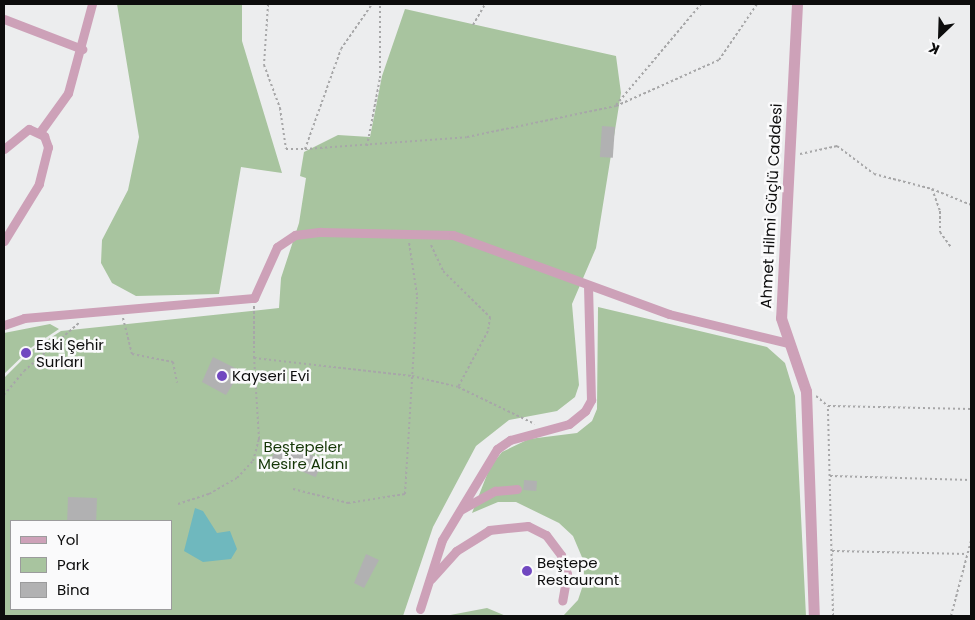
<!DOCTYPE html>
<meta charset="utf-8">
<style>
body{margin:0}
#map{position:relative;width:975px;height:620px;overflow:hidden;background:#ecedee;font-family:Poppins,sans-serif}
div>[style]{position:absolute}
.green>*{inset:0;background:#a8c49f}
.water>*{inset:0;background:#6fb8be}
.building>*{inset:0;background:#b1b1b2;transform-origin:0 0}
.path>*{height:2px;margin-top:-1px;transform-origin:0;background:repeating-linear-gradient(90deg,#a7a7a8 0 2.5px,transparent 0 5px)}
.minor>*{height:9px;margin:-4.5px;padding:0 4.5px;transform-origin:4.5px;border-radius:4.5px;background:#cda1b8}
.tertiary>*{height:11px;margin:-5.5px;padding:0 5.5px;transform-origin:5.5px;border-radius:5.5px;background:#cda1b8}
.dots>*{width:14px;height:14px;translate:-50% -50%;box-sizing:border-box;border:2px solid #fafafb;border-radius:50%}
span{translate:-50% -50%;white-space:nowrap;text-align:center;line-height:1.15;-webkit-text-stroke:5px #fafafb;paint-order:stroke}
.street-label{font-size:15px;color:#0d0d0d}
.poi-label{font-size:15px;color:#0d0d0d}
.left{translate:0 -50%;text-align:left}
.park-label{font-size:15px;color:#143606}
.frame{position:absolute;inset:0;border:5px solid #0d0d0d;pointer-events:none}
.legend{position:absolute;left:10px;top:520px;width:162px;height:90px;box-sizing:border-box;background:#fafafb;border:1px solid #9b9b9c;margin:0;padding:6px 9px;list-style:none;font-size:15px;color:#0d0d0d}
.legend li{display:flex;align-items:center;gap:10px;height:25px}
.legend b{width:25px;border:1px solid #9b9b9c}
.north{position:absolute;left:915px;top:10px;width:50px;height:50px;-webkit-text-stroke:4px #fafafb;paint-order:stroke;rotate:204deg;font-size:14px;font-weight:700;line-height:20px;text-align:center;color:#0d0d0d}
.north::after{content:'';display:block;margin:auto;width:18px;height:22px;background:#0d0d0d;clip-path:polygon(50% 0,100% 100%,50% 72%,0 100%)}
</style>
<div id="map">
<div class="green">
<i style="clip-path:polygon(117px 4px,242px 4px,242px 41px,282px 173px,241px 167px,219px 294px,136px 296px,112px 283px,101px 263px,102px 240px,128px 190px,139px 137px)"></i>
<i style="clip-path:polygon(evenodd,405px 9px,616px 56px,621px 93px,596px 248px,572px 304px,579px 385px,575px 397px,557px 411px,509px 420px,476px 446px,433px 527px,403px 616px,4px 616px,4px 378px,33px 349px,61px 331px,279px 308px,281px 278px,299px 223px,306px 178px,300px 176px,304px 152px,338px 135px,370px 137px,382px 76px,405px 9px,11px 521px,171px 521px,171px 609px,11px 609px,11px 521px)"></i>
<i style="clip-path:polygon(598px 307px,767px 347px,785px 363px,795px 396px,806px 616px,563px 616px,578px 600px,584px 582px,584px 562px,573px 536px,559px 523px,516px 502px,498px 502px,472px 513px,490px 467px,502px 452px,529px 439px,577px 433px,592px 421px,597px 409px)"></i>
<i style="clip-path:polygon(50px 324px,59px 329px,32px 347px,4px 374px,4px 333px)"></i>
<i style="clip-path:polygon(487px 608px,506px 616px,445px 616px)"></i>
</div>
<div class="water">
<i style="clip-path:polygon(195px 508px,203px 511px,217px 533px,230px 531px,237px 549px,231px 559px,203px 562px,184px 551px)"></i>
</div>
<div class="building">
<i style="left:602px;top:126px;width:13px;height:31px;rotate:4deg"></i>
<i style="clip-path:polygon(213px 357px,241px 371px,226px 395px,202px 382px)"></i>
<i style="left:279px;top:441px;width:48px;height:19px;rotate:23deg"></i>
<i style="left:524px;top:480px;width:13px;height:10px;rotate:4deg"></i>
<i style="left:68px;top:497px;width:29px;height:24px;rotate:2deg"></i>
<i style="clip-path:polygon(366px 554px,379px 560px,364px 588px,354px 583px)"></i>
</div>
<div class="path">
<i style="left:268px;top:4px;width:61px;rotate:93.8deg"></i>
<i style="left:264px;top:65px;width:46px;rotate:69.6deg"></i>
<i style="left:280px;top:108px;width:41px;rotate:81.7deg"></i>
<i style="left:286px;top:149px;width:19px"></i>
<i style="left:305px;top:149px;width:162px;rotate:-4.2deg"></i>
<i style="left:467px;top:137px;width:152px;rotate:-11.8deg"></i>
<i style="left:616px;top:106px;width:113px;rotate:-24.1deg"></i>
<i style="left:719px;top:60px;width:68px;rotate:-55.8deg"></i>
<i style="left:473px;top:25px;width:24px;rotate:-60deg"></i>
<i style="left:616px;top:105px;width:132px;rotate:-49.9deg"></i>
<i style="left:367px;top:146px;width:69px;rotate:-79.2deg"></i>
<i style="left:380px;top:78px;width:74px;rotate:-90deg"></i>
<i style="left:305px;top:149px;width:106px;rotate:-70.2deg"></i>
<i style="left:341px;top:49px;width:55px;rotate:-55.4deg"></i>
<i style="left:800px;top:154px;width:38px;rotate:-12deg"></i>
<i style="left:837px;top:146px;width:46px;rotate:37.1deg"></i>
<i style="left:874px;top:174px;width:60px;rotate:14.5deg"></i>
<i style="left:932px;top:189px;width:42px;rotate:22.3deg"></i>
<i style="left:932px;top:189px;width:23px;rotate:70deg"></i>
<i style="left:940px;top:211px;width:21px;rotate:90deg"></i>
<i style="left:940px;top:232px;width:19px;rotate:54deg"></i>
<i style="left:431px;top:245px;width:29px;rotate:65deg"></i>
<i style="left:443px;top:271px;width:66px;rotate:44.4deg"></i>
<i style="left:490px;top:317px;width:14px;rotate:98deg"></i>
<i style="left:488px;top:331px;width:64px;rotate:118.2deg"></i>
<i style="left:458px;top:387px;width:85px;rotate:25.7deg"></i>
<i style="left:254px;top:306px;width:52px;rotate:90deg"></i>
<i style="left:254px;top:358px;width:159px;rotate:6.5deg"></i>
<i style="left:412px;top:376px;width:47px;rotate:13.4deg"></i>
<i style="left:123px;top:318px;width:37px;rotate:76deg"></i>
<i style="left:132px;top:354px;width:42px;rotate:11deg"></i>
<i style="left:173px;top:362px;width:21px;rotate:79deg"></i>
<i style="left:4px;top:395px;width:31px;rotate:-50deg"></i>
<i style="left:24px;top:371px;width:74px;rotate:-41.2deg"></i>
<i style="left:816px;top:396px;width:16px;rotate:40deg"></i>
<i style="left:830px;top:476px;width:141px;rotate:1.6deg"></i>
<i style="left:293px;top:489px;width:57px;rotate:14.3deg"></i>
<i style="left:348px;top:503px;width:58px;rotate:-9deg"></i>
<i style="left:405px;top:494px;width:199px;rotate:-86.5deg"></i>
<i style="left:417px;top:295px;width:54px;rotate:-98.6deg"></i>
<i style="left:178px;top:504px;width:33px;rotate:-18deg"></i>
<i style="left:209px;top:494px;width:32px;rotate:-30deg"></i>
<i style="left:237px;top:478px;width:23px;rotate:-47deg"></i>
<i style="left:253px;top:461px;width:23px;rotate:-75deg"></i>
<i style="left:259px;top:439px;width:81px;rotate:-93.5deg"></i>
<i style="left:832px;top:551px;width:135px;rotate:1.3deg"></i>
<i style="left:833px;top:616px;width:210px;rotate:-91.4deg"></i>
<i style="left:828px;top:406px;width:143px;rotate:1.2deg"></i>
<i style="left:951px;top:616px;width:78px;rotate:-75.1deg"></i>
</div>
<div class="minor">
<i style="left:4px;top:19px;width:84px;rotate:21deg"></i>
<i style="left:40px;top:132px;width:48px;rotate:-54.3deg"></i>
<i style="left:68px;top:93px;width:92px;rotate:-74.9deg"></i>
<i style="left:4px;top:149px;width:32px;rotate:-39deg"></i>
<i style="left:29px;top:129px;width:17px;rotate:25deg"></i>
<i style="left:44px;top:136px;width:12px;rotate:70deg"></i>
<i style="left:48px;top:147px;width:38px;rotate:104deg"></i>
<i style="left:39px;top:184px;width:67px;rotate:121.6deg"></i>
<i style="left:4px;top:325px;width:21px;rotate:-19deg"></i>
<i style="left:24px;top:318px;width:231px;rotate:-5deg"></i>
<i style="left:254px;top:298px;width:56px;rotate:-65.7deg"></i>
<i style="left:277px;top:247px;width:22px;rotate:-34deg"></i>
<i style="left:295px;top:235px;width:26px;rotate:-7deg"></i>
<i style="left:321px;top:232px;width:132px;rotate:1.3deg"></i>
<i style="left:453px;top:235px;width:230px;rotate:20.1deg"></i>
<i style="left:669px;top:314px;width:122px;rotate:13.7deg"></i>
<i style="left:462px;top:509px;width:38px;rotate:-29deg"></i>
<i style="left:495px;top:491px;width:22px;rotate:-5deg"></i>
<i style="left:431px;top:579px;width:38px;rotate:-48deg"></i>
<i style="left:456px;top:551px;width:39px;rotate:-32deg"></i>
<i style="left:489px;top:530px;width:39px;rotate:-6deg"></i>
<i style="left:528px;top:526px;width:20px;rotate:27deg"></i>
<i style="left:546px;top:535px;width:25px;rotate:53deg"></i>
<i style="left:561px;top:555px;width:20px;rotate:72deg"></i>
<i style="left:567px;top:574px;width:27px;rotate:100deg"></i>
<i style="left:420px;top:609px;width:72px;rotate:-72.3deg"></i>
<i style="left:442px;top:540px;width:106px;rotate:-58.9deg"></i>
<i style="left:497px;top:449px;width:16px;rotate:-35deg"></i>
<i style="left:510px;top:440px;width:61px;rotate:-15.2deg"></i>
<i style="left:569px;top:424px;width:21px;rotate:-39deg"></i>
<i style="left:585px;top:411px;width:13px;rotate:-61deg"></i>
<i style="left:591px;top:400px;width:115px;rotate:-91.5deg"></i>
</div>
<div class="tertiary">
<i style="left:797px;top:4px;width:314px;rotate:92.9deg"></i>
<i style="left:781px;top:318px;width:77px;rotate:71.1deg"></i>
<i style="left:806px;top:391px;width:225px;rotate:88deg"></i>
</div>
<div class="dots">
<i style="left:26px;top:353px;background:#7148c0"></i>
<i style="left:222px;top:376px;background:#7148c0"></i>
<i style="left:527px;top:571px;background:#7148c0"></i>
</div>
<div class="street-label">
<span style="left:771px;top:206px;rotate:-87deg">Ahmet Hilmi Güçlü Caddesi</span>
</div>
<div class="poi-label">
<span class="left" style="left:36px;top:353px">Eski Şehir<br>Surları</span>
<span class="left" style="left:232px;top:376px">Kayseri Evi</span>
<span class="left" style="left:537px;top:571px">Beştepe<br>Restaurant</span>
</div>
<div class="park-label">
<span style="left:303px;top:455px">Beştepeler<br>Mesire Alanı</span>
</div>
<div class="frame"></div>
<ul class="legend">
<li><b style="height:6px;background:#cda1b8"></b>Yol</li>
<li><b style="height:14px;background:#a8c49f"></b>Park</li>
<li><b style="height:14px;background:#b1b1b2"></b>Bina</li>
</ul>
<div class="north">K</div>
</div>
